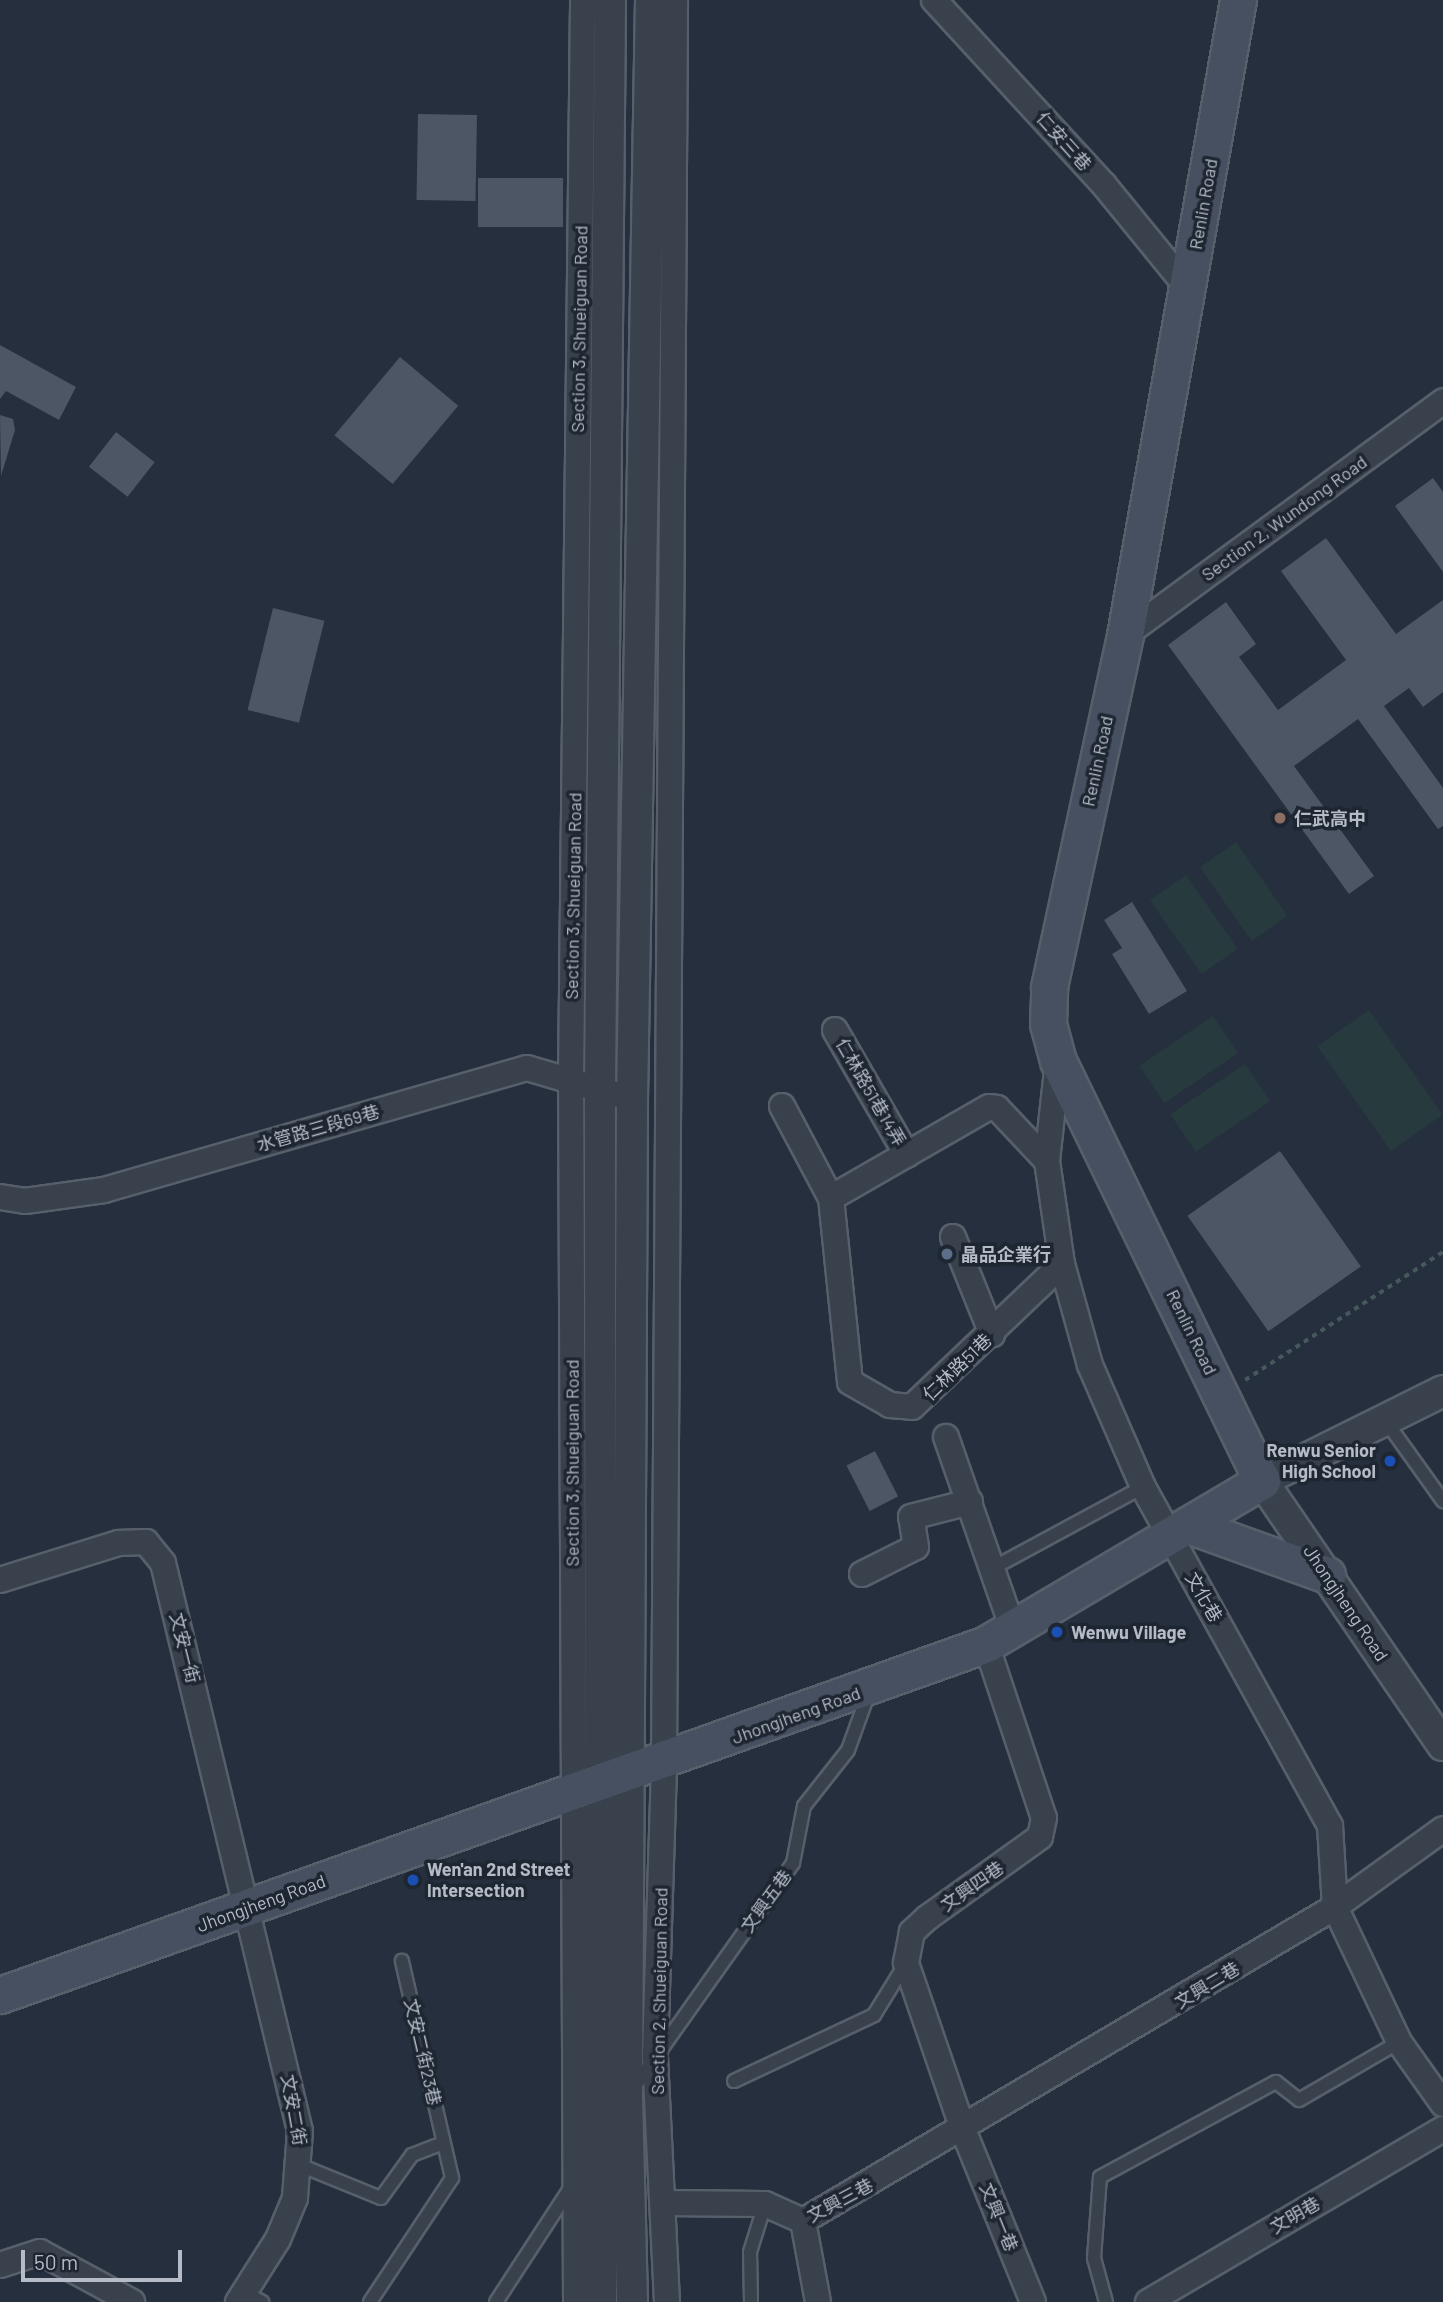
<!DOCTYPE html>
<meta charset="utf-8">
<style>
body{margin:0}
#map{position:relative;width:1443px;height:2302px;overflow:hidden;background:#252f3d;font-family:Barlow,"Noto Sans TC",sans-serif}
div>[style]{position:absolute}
.green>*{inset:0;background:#273b3e;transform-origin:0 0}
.building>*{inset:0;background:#4c5665;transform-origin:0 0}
.path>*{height:3.5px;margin-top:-1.75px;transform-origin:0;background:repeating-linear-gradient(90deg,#45585b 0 5px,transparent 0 10px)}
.roads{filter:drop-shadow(2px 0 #575f6b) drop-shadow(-2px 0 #575f6b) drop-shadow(0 2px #575f6b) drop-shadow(0 -2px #575f6b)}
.service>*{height:12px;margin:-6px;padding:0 6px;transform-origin:6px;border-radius:6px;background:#39414d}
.minor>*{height:24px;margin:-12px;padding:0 12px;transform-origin:12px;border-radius:12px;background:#39414d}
.tertiary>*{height:30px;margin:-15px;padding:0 15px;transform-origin:15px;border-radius:15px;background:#39414d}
.secondary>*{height:35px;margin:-17.5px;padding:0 17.5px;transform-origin:17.5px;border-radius:17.5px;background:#475060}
.dots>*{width:19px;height:19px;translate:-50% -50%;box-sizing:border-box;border:4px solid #1e2632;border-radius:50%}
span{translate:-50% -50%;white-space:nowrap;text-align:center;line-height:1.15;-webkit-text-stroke:7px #1e2632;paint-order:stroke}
.street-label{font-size:18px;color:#b5bcc8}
.poi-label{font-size:18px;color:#b5bcc8;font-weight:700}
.left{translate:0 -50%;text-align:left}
.right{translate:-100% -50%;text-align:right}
.scale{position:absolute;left:21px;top:2250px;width:161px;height:32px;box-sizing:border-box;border:4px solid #b5bcc8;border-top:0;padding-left:9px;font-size:21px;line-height:24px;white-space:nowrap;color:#b5bcc8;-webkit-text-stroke:5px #1e2632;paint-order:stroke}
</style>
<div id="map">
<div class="green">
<i style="left:1236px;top:842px;width:90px;height:44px;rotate:55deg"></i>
<i style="left:1186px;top:875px;width:90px;height:44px;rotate:55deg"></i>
<i style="left:1369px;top:1010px;width:128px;height:63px;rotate:55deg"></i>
<i style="left:1213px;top:1016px;width:45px;height:89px;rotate:56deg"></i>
<i style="left:1245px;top:1064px;width:45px;height:90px;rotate:56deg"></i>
</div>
<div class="building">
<i style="left:418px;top:114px;width:59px;height:86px;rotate:1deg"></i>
<i style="left:478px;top:178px;width:85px;height:49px"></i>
<i style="clip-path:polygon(0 345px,76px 387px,59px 420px,6px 391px,0 399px)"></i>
<i style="left:400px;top:357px;width:76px;height:102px;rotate:40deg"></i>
<i style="clip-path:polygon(0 415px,13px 419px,15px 430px,1px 476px)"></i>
<i style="left:116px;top:432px;width:49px;height:44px;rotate:38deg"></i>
<i style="clip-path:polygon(1433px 478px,1443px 492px,1443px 572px,1395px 506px)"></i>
<i style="clip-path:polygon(1326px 538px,1396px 634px,1443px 600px,1443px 692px,1423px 707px,1409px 688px,1384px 706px,1443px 788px,1443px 826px,1438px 829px,1358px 719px,1294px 766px,1374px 876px,1349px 894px,1168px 645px,1226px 602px,1256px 644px,1239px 657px,1278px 710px,1346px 660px,1281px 571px)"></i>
<i style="left:273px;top:608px;width:53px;height:105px;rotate:14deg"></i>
<i style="clip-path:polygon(1132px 902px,1187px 991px,1149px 1014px,1112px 954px,1122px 948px,1104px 920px)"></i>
<i style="left:1280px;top:1151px;width:141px;height:113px;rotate:55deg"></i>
<i style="left:875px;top:1451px;width:51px;height:32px;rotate:63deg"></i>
</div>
<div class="path">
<i style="left:1245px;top:1380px;width:236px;rotate:-32.9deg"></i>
</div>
<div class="roads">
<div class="service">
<i style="left:1385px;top:1420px;width:100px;rotate:54.4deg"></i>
<i style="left:993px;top:1568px;width:170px;rotate:-28.4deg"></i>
<i style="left:734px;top:2081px;width:155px;rotate:-25.2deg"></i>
<i style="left:874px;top:2015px;width:61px;rotate:-58.4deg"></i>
<i style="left:633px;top:2089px;width:277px;rotate:-54.7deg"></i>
<i style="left:793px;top:1863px;width:58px;rotate:-79.1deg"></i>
<i style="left:804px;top:1806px;width:71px;rotate:-51.8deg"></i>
<i style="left:848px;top:1750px;width:62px;rotate:-70.1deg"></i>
<i style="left:302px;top:2166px;width:85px;rotate:22.1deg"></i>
<i style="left:381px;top:2198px;width:53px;rotate:-54.2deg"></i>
<i style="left:412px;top:2155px;width:33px;rotate:-21deg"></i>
<i style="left:244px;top:2292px;width:21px;rotate:29deg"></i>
<i style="left:370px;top:2302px;width:149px;rotate:-56.5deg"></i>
<i style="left:452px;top:2178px;width:223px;rotate:-103deg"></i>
<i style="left:496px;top:2302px;width:137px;rotate:-56.9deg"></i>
<i style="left:751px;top:2302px;width:50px;rotate:-91.1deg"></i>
<i style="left:750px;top:2252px;width:50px;rotate:-72.6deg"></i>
<i style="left:1106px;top:2302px;width:46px;rotate:-105.3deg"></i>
<i style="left:1094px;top:2258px;width:81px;rotate:-85.8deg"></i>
<i style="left:1100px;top:2177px;width:200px;rotate:-28.4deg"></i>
<i style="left:1276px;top:2082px;width:29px;rotate:38deg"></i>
<i style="left:1299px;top:2100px;width:116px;rotate:-30.1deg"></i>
</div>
<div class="minor">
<i style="left:934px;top:0;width:251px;rotate:47.4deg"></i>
<i style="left:1104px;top:185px;width:133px;rotate:50.8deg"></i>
<i style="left:1125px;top:635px;width:395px;rotate:-36.3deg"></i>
<i style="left:835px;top:1030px;width:144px;rotate:60.1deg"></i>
<i style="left:1058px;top:1061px;width:101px;rotate:96.3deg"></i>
<i style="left:1047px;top:1161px;width:104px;rotate:81.7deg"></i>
<i style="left:1062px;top:1264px;width:105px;rotate:74.5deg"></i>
<i style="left:1090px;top:1365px;width:133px;rotate:66.5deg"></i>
<i style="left:1143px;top:1487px;width:387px;rotate:61.1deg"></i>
<i style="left:1330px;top:1826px;width:81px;rotate:86.5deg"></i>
<i style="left:1335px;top:1907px;width:149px;rotate:64.6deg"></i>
<i style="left:1399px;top:2042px;width:76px;rotate:54.6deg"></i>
<i style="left:782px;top:1106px;width:104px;rotate:62deg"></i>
<i style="left:1047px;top:1161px;width:73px;rotate:-133.3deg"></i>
<i style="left:997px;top:1108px;width:8px;rotate:-173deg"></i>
<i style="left:989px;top:1107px;width:182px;rotate:150.1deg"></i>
<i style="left:831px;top:1198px;width:185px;rotate:84.1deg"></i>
<i style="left:850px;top:1382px;width:46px;rotate:29.9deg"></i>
<i style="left:890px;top:1405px;width:22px;rotate:5deg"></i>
<i style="left:912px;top:1407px;width:207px;rotate:-43.6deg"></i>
<i style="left:0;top:1197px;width:25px;rotate:9deg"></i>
<i style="left:25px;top:1201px;width:80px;rotate:-7.9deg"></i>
<i style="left:104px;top:1190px;width:440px;rotate:-16.1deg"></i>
<i style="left:527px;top:1068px;width:109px;rotate:16.4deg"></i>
<i style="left:953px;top:1237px;width:105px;rotate:68.1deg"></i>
<i style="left:946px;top:1437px;width:207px;rotate:70.8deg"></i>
<i style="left:862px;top:1574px;width:60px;rotate:-26.6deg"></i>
<i style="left:916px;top:1547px;width:30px;rotate:-99deg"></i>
<i style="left:911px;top:1517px;width:61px;rotate:-14.3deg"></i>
<i style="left:0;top:1580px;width:125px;rotate:-17.3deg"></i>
<i style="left:119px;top:1543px;width:27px;rotate:-2deg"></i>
<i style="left:146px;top:1542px;width:27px;rotate:51deg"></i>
<i style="left:163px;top:1563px;width:584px;rotate:76.44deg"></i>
<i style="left:300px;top:2131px;width:67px;rotate:94.3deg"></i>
<i style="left:295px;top:2198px;width:44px;rotate:112.5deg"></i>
<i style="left:278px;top:2239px;width:75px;rotate:122.4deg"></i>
<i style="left:986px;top:1644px;width:183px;rotate:71.6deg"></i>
<i style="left:1044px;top:1818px;width:19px;rotate:102deg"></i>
<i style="left:1040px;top:1837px;width:139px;rotate:144.4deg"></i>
<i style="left:927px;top:1918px;width:21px;rotate:137deg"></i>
<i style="left:912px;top:1932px;width:32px;rotate:101deg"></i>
<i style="left:906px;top:1963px;width:179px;rotate:71.1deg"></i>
<i style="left:964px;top:2132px;width:183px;rotate:67.9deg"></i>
<i style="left:665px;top:2203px;width:100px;rotate:0.6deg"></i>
<i style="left:765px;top:2204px;width:42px;rotate:24.1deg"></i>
<i style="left:803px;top:2221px;width:618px;rotate:-30.55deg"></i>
<i style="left:1335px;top:1907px;width:133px;rotate:-35.8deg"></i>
<i style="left:803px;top:2221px;width:82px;rotate:79.5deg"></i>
<i style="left:0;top:2265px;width:42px;rotate:-18deg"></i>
<i style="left:40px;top:2252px;width:105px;rotate:28.5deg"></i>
<i style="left:576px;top:2302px;width:1224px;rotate:-90.23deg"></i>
<i style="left:571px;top:1078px;width:1078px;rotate:-89.36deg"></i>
<i style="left:667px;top:2302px;width:248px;rotate:-92.8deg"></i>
<i style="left:655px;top:2054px;width:291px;rotate:-88.2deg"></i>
<i style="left:664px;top:1763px;width:1763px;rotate:-89.64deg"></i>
<i style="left:1148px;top:2302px;width:342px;rotate:-30.4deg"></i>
</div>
<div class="tertiary">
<i style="left:1443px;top:1391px;width:202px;rotate:153.6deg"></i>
<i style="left:1262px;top:1481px;width:320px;rotate:55.6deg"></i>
<i style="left:601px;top:2302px;width:1215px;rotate:-90.05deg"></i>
<i style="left:600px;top:1087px;width:1087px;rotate:-89.47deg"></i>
<i style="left:632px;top:2302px;width:204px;rotate:-91.4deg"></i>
<i style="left:627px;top:2098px;width:999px;rotate:-89.71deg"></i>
<i style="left:632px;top:1099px;width:1099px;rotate:-89.01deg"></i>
</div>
<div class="secondary">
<i style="left:1188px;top:1525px;width:148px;rotate:19.8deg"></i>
<i style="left:0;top:1995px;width:1047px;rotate:-19.59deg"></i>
<i style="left:986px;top:1644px;width:321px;rotate:-30.6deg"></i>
<i style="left:1262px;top:1481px;width:467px;rotate:-115.9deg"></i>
<i style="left:1058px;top:1061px;width:38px;rotate:-105deg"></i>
<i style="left:1048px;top:1024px;width:37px;rotate:-88deg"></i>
<i style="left:1049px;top:987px;width:360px;rotate:-77.8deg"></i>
<i style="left:1125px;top:635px;width:645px;rotate:-79.91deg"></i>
</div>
</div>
<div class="dots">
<i style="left:1280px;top:818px;background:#8d6e63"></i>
<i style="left:947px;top:1254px;background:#5c6f8a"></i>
<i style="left:1390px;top:1461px;background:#1a4fb4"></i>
<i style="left:1057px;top:1632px;background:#1a4fb4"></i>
<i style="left:413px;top:1880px;background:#1a4fb4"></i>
</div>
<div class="street-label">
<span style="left:1064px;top:141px;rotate:48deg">仁安三巷</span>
<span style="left:1203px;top:204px;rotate:-80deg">Renlin Road</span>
<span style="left:579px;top:329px;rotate:-89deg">Section 3, Shueiguan Road</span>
<span style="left:1284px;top:518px;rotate:-36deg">Section 2, Wundong Road</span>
<span style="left:1097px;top:761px;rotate:-78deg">Renlin Road</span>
<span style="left:573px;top:896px;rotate:-89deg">Section 3, Shueiguan Road</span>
<span style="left:871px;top:1092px;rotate:60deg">仁林路51巷14弄</span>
<span style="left:318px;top:1128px;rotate:-16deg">水管路三段69巷</span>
<span style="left:1192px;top:1332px;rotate:64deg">Renlin Road</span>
<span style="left:957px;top:1367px;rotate:-44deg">仁林路51巷</span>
<span style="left:572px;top:1463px;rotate:-90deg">Section 3, Shueiguan Road</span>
<span style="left:1204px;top:1597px;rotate:60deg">文化巷</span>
<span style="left:1346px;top:1603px;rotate:56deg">Jhongjheng Road</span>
<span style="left:185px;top:1648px;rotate:76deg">文安一街</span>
<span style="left:796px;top:1715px;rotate:-20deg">Jhongjheng Road</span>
<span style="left:972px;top:1886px;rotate:-35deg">文興四巷</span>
<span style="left:766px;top:1901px;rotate:-54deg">文興五巷</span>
<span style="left:261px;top:1903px;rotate:-20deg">Jhongjheng Road</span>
<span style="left:1207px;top:1985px;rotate:-31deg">文興二巷</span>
<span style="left:659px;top:1991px;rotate:-89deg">Section 2, Shueiguan Road</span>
<span style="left:423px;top:2052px;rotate:77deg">文安二街23巷</span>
<span style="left:294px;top:2110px;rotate:80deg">文安二街</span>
<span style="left:840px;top:2200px;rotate:-28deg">文興三巷</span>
<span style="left:1295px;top:2215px;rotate:-30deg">文明巷</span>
<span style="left:999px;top:2217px;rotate:68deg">文興一巷</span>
</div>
<div class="poi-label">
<span class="left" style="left:1294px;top:818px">仁武高中</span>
<span class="left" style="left:961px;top:1254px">晶品企業行</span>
<span class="right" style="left:1376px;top:1461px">Renwu Senior<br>High School</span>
<span class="left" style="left:1071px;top:1632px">Wenwu Village</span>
<span class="left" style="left:427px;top:1880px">Wen'an 2nd Street<br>Intersection</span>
</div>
<div class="scale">50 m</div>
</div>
